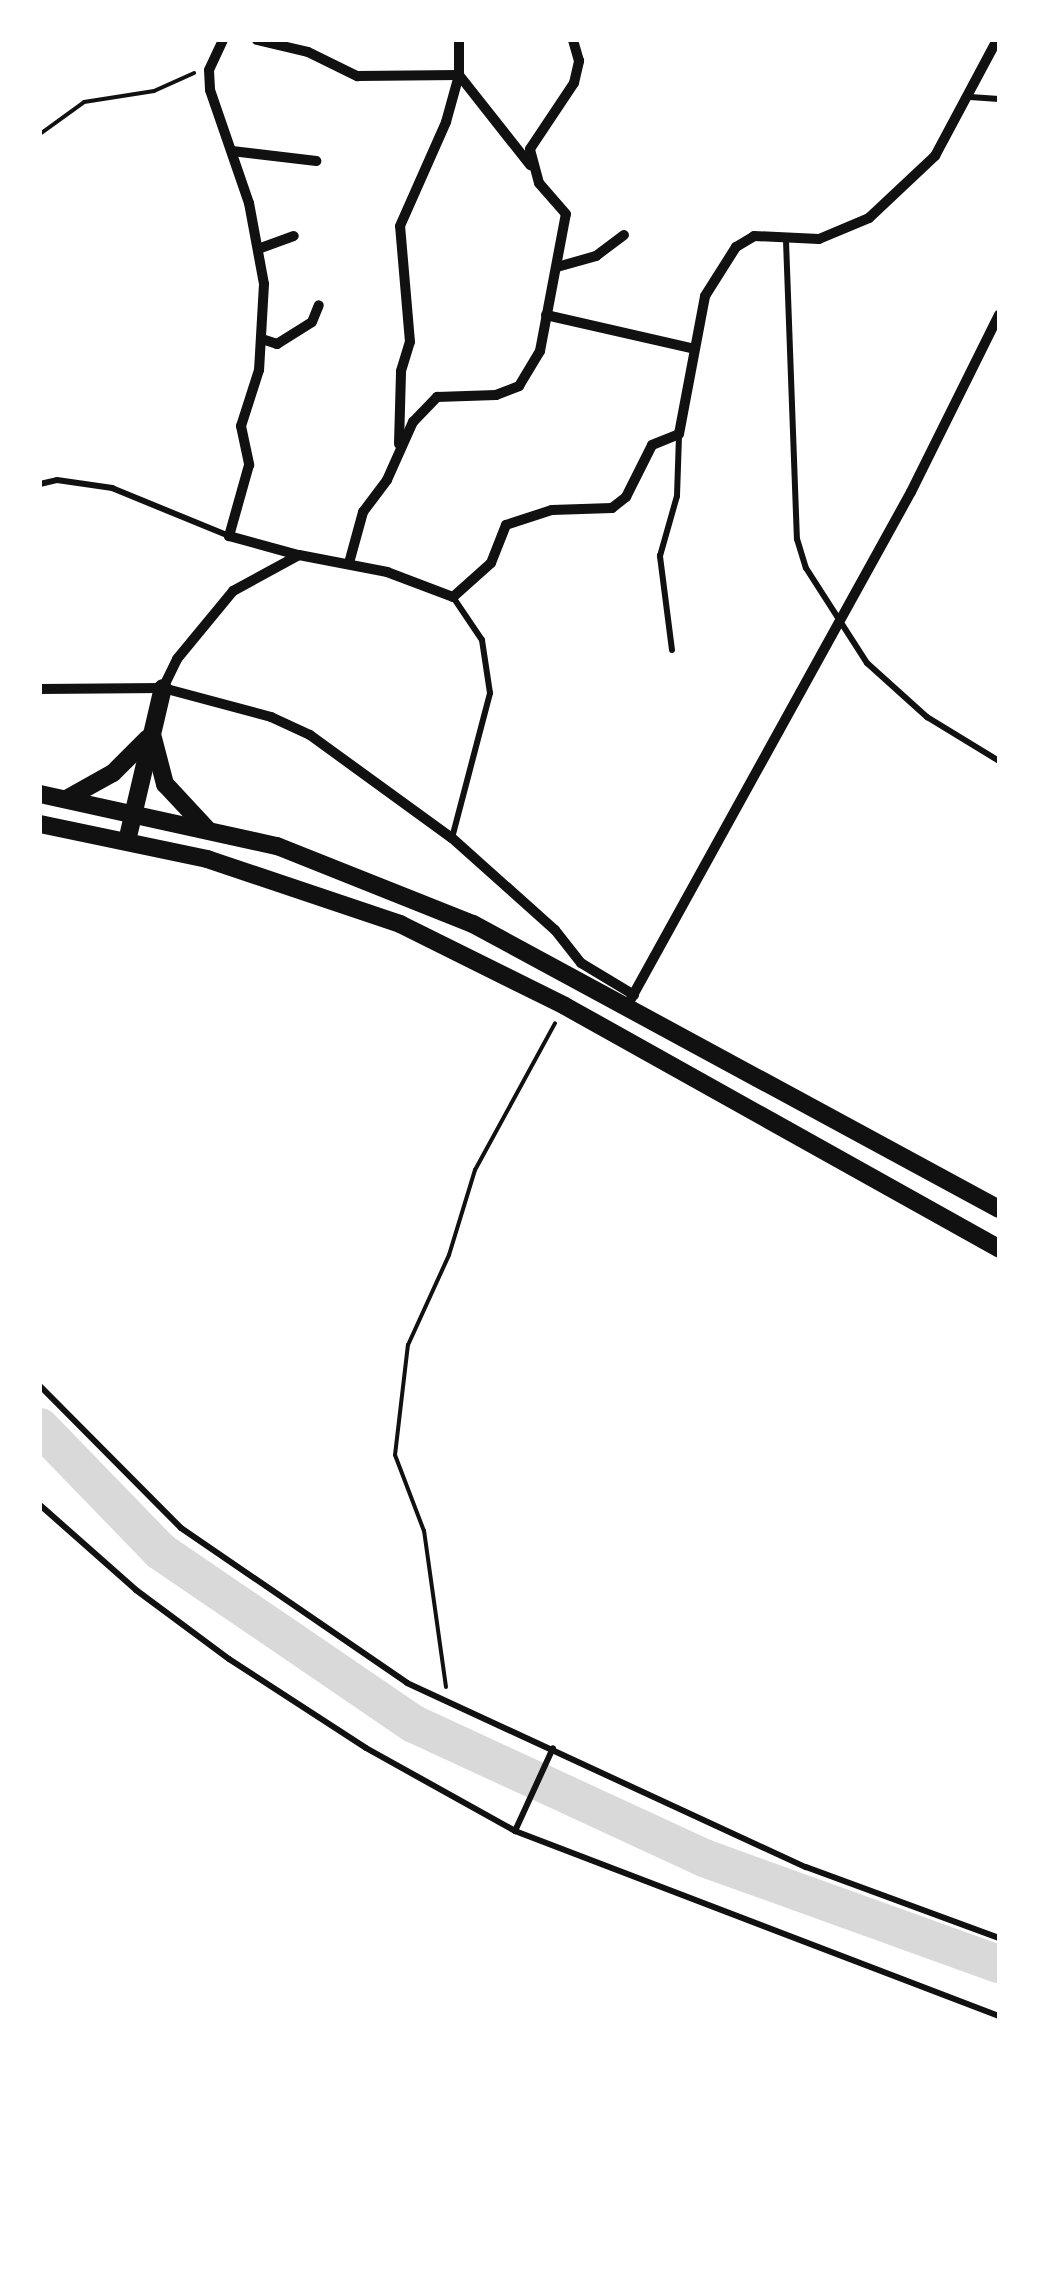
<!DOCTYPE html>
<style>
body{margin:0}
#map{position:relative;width:1039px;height:2284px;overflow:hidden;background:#fff;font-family:Barlow,sans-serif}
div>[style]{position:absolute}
.river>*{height:38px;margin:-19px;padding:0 19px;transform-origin:19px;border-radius:19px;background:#d9d9d9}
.path>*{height:4px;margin:-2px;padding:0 2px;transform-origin:2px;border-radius:2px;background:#111}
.service>*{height:6px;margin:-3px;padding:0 3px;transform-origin:3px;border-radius:3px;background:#111}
.minor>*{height:10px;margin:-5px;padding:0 5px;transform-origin:5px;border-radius:5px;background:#111}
.secondary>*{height:18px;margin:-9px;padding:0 9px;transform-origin:9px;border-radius:9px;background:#111}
span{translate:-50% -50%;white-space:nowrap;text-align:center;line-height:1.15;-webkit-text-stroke:9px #fff;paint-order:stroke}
.frame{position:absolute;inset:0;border:42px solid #fff;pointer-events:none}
</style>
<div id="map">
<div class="river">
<i style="left:40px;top:1427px;width:173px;rotate:45.9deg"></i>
<i style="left:160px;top:1551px;width:307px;rotate:34.3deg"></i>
<i style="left:414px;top:1724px;width:319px;rotate:24.8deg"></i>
<i style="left:704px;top:1858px;width:313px;rotate:19.8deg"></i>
</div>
<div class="path">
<i style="left:40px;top:134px;width:54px;rotate:-36deg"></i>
<i style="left:84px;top:102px;width:71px;rotate:-8.9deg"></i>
<i style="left:154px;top:91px;width:44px;rotate:-24.2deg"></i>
<i style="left:446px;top:1687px;width:158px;rotate:-98deg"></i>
<i style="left:424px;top:1531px;width:81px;rotate:-110.9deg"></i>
<i style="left:395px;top:1455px;width:111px;rotate:-83.3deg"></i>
<i style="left:408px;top:1345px;width:99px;rotate:-65.5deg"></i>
<i style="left:449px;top:1255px;width:89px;rotate:-73deg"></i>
<i style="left:475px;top:1170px;width:167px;rotate:-61.4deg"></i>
</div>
<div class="service">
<i style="left:970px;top:97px;width:29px;rotate:4deg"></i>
<i style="left:786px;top:241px;width:298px;rotate:87.9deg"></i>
<i style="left:797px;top:539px;width:30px;rotate:73deg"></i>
<i style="left:806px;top:568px;width:113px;rotate:57.3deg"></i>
<i style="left:867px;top:663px;width:81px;rotate:42deg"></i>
<i style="left:927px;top:717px;width:84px;rotate:31.4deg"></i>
<i style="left:40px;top:484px;width:17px;rotate:-13deg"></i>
<i style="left:57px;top:480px;width:56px;rotate:8.3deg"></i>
<i style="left:112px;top:488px;width:126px;rotate:22.3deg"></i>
<i style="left:672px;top:650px;width:95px;rotate:-97.3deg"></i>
<i style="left:660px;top:556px;width:62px;rotate:-74.2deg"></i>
<i style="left:677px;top:496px;width:60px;rotate:-88.1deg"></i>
<i style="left:452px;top:838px;width:150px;rotate:-75.3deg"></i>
<i style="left:490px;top:693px;width:54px;rotate:-98.6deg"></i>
<i style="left:482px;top:640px;width:52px;rotate:-124deg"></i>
<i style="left:40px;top:1386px;width:200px;rotate:45.2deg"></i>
<i style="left:181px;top:1528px;width:274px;rotate:34.4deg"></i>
<i style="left:407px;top:1683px;width:439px;rotate:24.8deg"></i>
<i style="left:806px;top:1867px;width:206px;rotate:20.2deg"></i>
<i style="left:40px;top:1505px;width:128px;rotate:41.5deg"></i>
<i style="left:136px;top:1590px;width:116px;rotate:36.6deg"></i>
<i style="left:229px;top:1659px;width:163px;rotate:33deg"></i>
<i style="left:366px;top:1748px;width:171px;rotate:29.1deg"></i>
<i style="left:515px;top:1831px;width:518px;rotate:20.92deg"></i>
<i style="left:515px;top:1831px;width:91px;rotate:-65.4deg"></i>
</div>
<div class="minor">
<i style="left:223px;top:40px;width:33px;rotate:115deg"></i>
<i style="left:209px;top:70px;width:20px;rotate:87deg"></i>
<i style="left:210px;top:90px;width:120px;rotate:71deg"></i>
<i style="left:249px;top:203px;width:82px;rotate:79.5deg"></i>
<i style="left:264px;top:284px;width:86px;rotate:93.3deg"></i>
<i style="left:259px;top:370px;width:59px;rotate:107.8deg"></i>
<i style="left:241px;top:426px;width:40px;rotate:78deg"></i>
<i style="left:249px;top:465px;width:74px;rotate:105.7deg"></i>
<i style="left:229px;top:536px;width:72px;rotate:15.4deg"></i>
<i style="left:257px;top:40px;width:52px;rotate:13.2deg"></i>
<i style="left:308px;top:52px;width:55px;rotate:26.1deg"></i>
<i style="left:357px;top:76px;width:102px;rotate:-0.6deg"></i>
<i style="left:459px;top:75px;width:115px;rotate:51.7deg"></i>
<i style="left:232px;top:151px;width:85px;rotate:6.8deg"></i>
<i style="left:258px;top:249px;width:38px;rotate:-20deg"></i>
<i style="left:557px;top:267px;width:41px;rotate:-15.8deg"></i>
<i style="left:596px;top:256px;width:35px;rotate:-37deg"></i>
<i style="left:546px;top:315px;width:149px;rotate:12.8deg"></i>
<i style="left:262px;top:339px;width:16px;rotate:18deg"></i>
<i style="left:277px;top:344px;width:41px;rotate:-32.2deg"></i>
<i style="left:312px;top:322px;width:18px;rotate:-68deg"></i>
<i style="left:399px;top:444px;width:73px;rotate:-88.4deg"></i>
<i style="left:401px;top:371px;width:30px;rotate:-73deg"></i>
<i style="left:410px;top:342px;width:116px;rotate:-94.9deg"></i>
<i style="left:400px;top:226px;width:114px;rotate:-66.1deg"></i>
<i style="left:446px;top:122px;width:49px;rotate:-74.5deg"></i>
<i style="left:459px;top:75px;width:35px;rotate:-90deg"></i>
<i style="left:349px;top:563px;width:53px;rotate:-74.6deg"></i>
<i style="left:363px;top:512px;width:40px;rotate:-53deg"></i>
<i style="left:387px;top:480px;width:64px;rotate:-65.9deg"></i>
<i style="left:413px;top:422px;width:35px;rotate:-46deg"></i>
<i style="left:437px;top:397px;width:59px;rotate:-1.9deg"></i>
<i style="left:496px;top:395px;width:25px;rotate:-21deg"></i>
<i style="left:519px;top:386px;width:41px;rotate:-59deg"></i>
<i style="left:540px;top:351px;width:139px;rotate:-79.3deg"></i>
<i style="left:566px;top:214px;width:41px;rotate:-131.1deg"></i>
<i style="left:539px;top:183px;width:35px;rotate:-105deg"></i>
<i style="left:530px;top:149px;width:79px;rotate:-56.3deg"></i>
<i style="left:574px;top:83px;width:23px;rotate:-77deg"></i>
<i style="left:579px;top:61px;width:22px;rotate:-106deg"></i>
<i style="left:163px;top:688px;width:32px;rotate:-64deg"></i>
<i style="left:177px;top:659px;width:88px;rotate:-50.5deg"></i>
<i style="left:233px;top:591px;width:75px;rotate:-28.6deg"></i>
<i style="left:299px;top:555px;width:90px;rotate:10.9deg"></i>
<i style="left:387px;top:572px;width:71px;rotate:20.7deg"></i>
<i style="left:453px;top:597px;width:51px;rotate:-41.8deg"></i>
<i style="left:491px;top:563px;width:41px;rotate:-68.5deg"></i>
<i style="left:506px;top:525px;width:48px;rotate:-18.1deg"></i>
<i style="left:552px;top:510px;width:60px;rotate:-1.9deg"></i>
<i style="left:612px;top:508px;width:18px;rotate:-38deg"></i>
<i style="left:626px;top:497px;width:58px;rotate:-63.4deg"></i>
<i style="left:652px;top:445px;width:29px;rotate:-22deg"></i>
<i style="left:679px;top:434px;width:140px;rotate:-79.3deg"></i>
<i style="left:705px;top:296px;width:58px;rotate:-57.7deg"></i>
<i style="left:736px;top:247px;width:21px;rotate:-31deg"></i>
<i style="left:754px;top:236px;width:65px;rotate:2.6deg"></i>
<i style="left:819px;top:239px;width:54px;rotate:-22.8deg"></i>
<i style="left:869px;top:218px;width:91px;rotate:-43.2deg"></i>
<i style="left:935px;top:156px;width:132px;rotate:-61.9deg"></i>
<i style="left:40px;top:689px;width:123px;rotate:-0.5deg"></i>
<i style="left:163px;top:688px;width:112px;rotate:15deg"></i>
<i style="left:271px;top:717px;width:43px;rotate:24.8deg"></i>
<i style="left:310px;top:735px;width:175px;rotate:36deg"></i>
<i style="left:452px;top:838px;width:138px;rotate:41.8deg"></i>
<i style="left:555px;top:930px;width:42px;rotate:51.8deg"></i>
<i style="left:581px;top:963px;width:62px;rotate:31.1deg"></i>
<i style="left:627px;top:1006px;width:587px;rotate:-61.08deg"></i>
<i style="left:911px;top:492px;width:198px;rotate:-63.6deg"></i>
</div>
<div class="secondary">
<i style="left:153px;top:738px;width:48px;rotate:75.4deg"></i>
<i style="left:165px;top:784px;width:62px;rotate:47deg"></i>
<i style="left:40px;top:794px;width:243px;rotate:12.4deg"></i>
<i style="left:277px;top:846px;width:211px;rotate:21.7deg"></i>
<i style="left:473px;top:924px;width:598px;rotate:28.45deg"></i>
<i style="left:68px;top:798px;width:51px;rotate:-29.1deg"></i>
<i style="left:113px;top:773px;width:49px;rotate:-45deg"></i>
<i style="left:40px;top:824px;width:171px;rotate:11.8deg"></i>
<i style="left:207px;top:859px;width:204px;rotate:18.6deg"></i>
<i style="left:400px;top:924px;width:184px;rotate:26.4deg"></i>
<i style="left:565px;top:1006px;width:497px;rotate:29.2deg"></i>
<i style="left:127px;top:841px;width:157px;rotate:-76.8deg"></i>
</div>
<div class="frame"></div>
</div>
